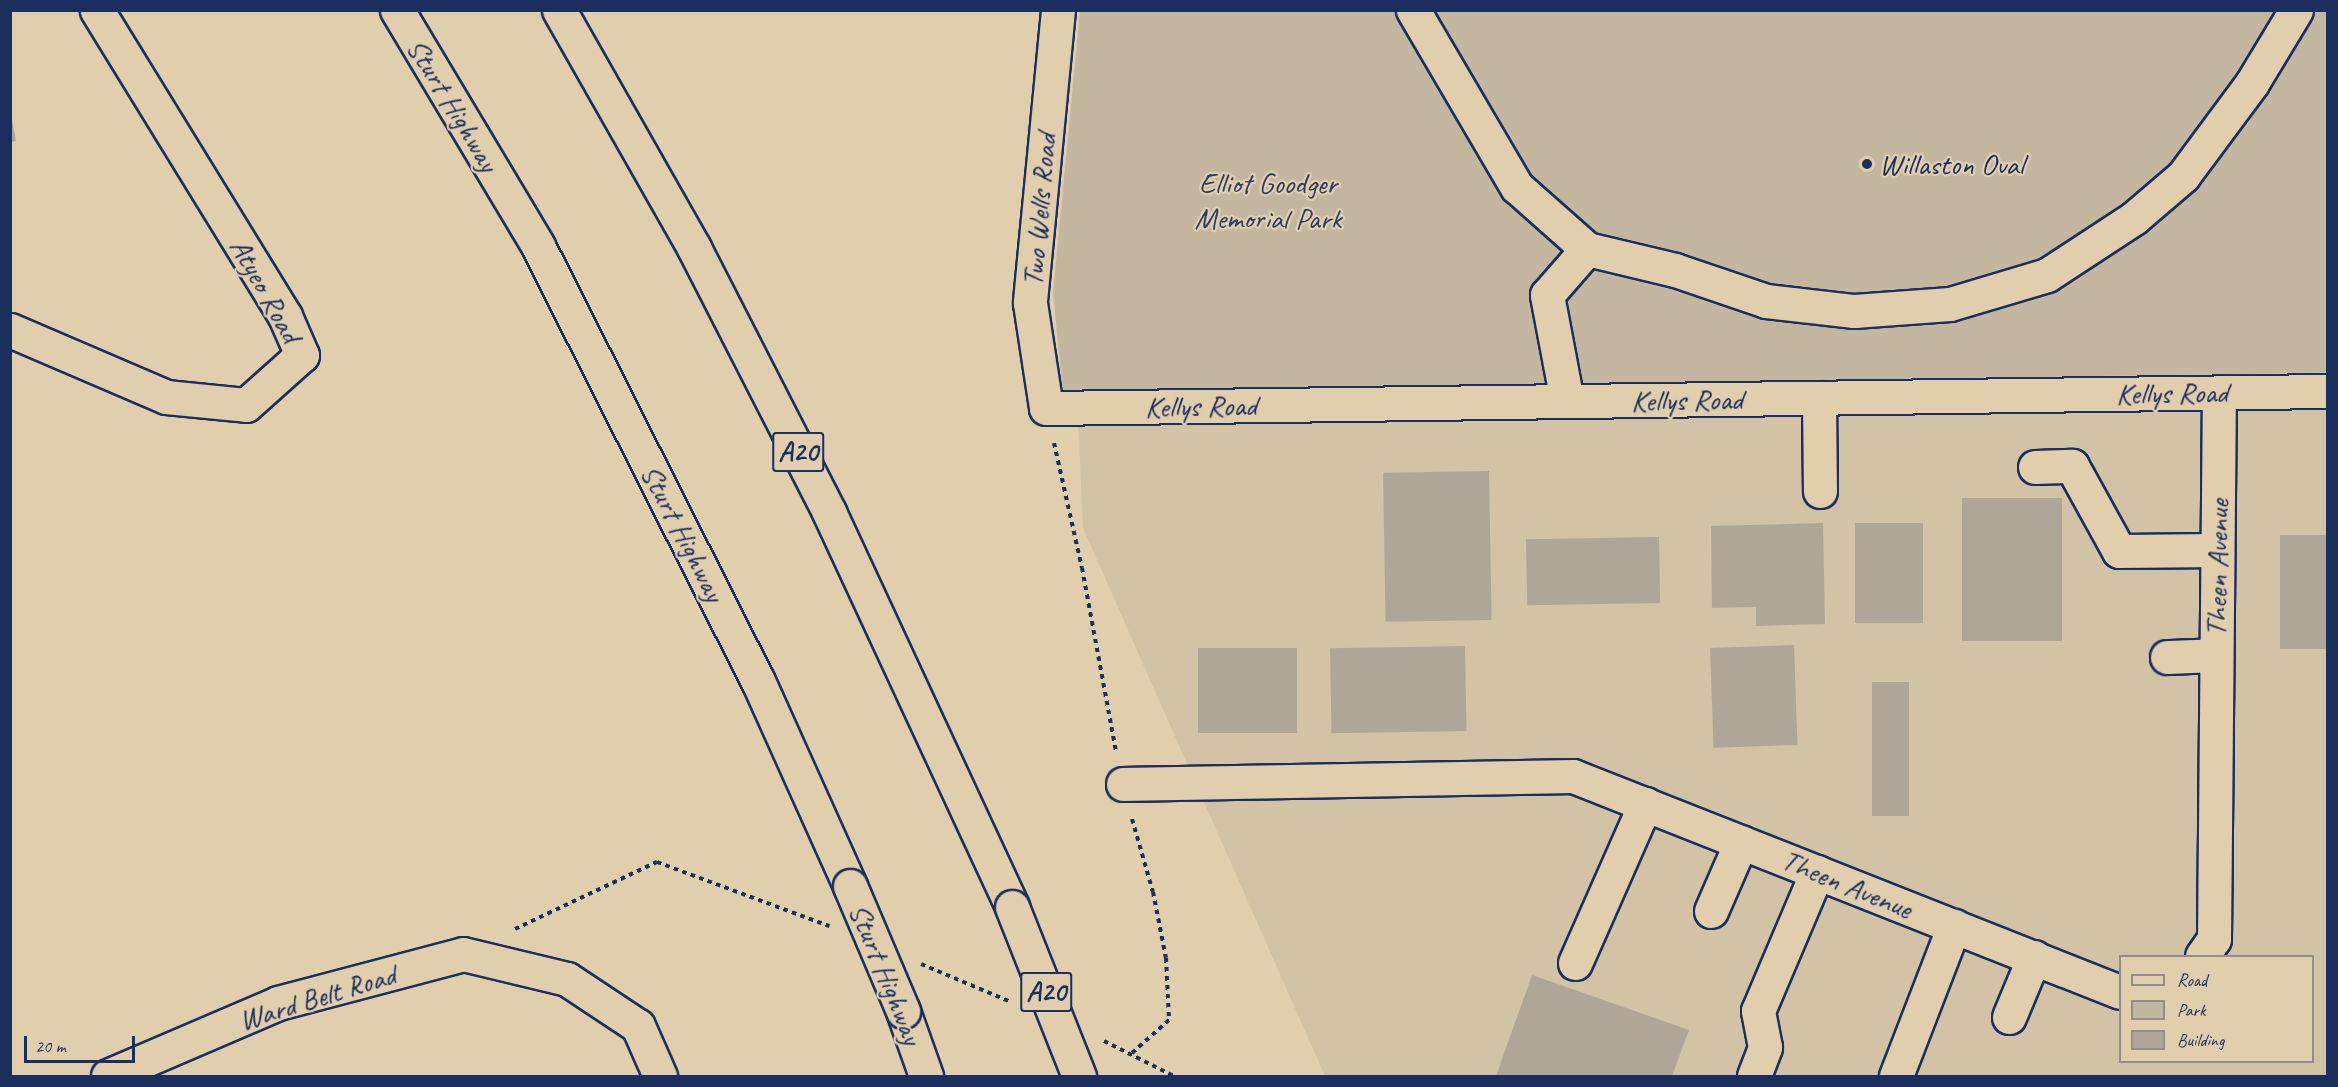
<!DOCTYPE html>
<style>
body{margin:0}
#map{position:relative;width:2338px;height:1087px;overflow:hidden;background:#e0ceac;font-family:Caveat,sans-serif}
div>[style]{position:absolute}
.built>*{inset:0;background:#d2c2a6}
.green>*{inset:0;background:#c3b7a0}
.building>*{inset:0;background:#b0a698;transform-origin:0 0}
.path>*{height:4px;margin-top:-2px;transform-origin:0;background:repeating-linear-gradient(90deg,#1b2f5e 0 4.5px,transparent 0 9px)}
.roads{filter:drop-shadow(2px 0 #1b2f5e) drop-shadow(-2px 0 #1b2f5e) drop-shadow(0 2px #1b2f5e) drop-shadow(0 -2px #1b2f5e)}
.minor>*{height:33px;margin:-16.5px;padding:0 16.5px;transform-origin:16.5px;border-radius:16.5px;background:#e0ceac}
.highway>*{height:33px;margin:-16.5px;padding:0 16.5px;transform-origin:16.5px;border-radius:16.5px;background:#e0ceac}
.bridges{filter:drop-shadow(2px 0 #1b2f5e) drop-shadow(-2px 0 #1b2f5e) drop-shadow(0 2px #1b2f5e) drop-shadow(0 -2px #1b2f5e)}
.highway-bridge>*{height:33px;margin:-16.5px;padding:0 16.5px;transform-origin:16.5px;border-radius:16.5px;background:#e0ceac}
.dots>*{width:16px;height:16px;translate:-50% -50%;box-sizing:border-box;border:3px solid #e0ceac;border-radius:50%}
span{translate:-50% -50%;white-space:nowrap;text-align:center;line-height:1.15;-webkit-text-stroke:4.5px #e0ceac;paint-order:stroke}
.shield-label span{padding:2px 4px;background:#e0ceac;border:2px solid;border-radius:4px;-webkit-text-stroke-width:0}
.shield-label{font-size:28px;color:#1b2f5e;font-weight:700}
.street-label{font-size:30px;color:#1b2f5e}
.poi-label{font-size:30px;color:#1b2f5e}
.left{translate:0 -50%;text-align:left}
.park-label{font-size:30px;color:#2c3d65}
.frame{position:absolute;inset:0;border:12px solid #1b2f5e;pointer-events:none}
.legend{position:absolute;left:2119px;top:955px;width:195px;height:108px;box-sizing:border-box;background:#e0ceac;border:2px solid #918e8d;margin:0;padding:8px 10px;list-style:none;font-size:18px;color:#1b2f5e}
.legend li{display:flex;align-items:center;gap:12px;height:30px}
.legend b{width:30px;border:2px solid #918e8d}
.scale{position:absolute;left:24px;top:1036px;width:111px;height:27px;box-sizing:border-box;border:3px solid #1b2f5e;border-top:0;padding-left:8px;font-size:18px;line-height:21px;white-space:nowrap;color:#1b2f5e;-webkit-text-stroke:4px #e0ceac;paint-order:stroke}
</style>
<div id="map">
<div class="built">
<i style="clip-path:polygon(evenodd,2327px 359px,2327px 1076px,1325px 1076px,1083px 528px,1076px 370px,2327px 359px,2120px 956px,2312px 956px,2312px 1062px,2120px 1062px,2120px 956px)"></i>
</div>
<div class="green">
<i style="clip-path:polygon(1080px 11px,2327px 11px,2327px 372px,1063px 393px,1053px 293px)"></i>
</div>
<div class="building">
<i style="clip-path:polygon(10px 109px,16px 141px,10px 142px)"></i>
<i style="left:1489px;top:471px;width:149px;height:106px;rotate:89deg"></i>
<i style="left:1962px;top:498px;width:100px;height:143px"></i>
<i style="clip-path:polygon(1823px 523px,1825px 624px,1756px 626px,1756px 607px,1712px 608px,1711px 526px)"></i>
<i style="left:1855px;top:523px;width:68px;height:100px"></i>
<i style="left:2328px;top:535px;width:114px;height:48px;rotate:90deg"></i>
<i style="left:1659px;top:537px;width:66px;height:133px;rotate:89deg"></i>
<i style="left:1794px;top:645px;width:100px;height:84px;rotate:88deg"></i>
<i style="left:1465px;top:646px;width:85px;height:135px;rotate:89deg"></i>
<i style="left:1297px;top:648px;width:85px;height:99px;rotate:90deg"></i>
<i style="left:1872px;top:682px;width:37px;height:134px"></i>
<i style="clip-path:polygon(1532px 975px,1689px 1030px,1672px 1076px,1496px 1076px)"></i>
</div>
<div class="path">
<i style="left:1054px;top:443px;width:128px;rotate:77.4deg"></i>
<i style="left:1082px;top:568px;width:186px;rotate:79.5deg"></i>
<i style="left:1132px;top:819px;width:76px;rotate:74deg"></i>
<i style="left:1153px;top:892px;width:67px;rotate:78.9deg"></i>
<i style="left:1166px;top:958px;width:62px;rotate:87.2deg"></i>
<i style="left:1169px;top:1020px;width:50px;rotate:138.3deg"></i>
<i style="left:515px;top:929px;width:157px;rotate:-25.3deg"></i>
<i style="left:657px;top:862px;width:184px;rotate:20.4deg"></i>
<i style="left:921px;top:964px;width:98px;rotate:22.9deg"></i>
<i style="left:1104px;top:1041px;width:78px;rotate:26.6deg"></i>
</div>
<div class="roads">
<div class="minor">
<i style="left:1058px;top:10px;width:294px;rotate:95.5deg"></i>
<i style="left:1030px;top:303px;width:106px;rotate:81.3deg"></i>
<i style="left:1046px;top:408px;width:1282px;rotate:-0.76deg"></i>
<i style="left:1413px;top:10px;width:205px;rotate:59.6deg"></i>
<i style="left:1517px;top:187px;width:94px;rotate:41.5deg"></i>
<i style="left:1587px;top:249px;width:90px;rotate:13.4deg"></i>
<i style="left:1675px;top:270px;width:96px;rotate:18.8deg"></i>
<i style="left:1766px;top:301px;width:89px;rotate:6.5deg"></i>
<i style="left:1854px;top:311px;width:96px;rotate:-4.2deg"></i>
<i style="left:1950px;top:304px;width:101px;rotate:-16.6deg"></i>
<i style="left:2047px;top:275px;width:104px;rotate:-33.2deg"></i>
<i style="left:2134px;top:218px;width:65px;rotate:-40.6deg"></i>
<i style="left:2183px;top:176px;width:116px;rotate:-53.4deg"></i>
<i style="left:2252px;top:83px;width:85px;rotate:-58.9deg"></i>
<i style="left:10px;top:330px;width:170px;rotate:23.2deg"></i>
<i style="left:166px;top:397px;width:80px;rotate:5.7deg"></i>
<i style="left:246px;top:405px;width:75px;rotate:-41.8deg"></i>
<i style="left:302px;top:355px;width:43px;rotate:-113.6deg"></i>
<i style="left:285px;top:316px;width:359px;rotate:-121.6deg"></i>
<i style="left:1819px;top:398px;width:93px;rotate:89.4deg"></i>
<i style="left:1567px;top:401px;width:108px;rotate:-100.7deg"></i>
<i style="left:1547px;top:295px;width:61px;rotate:-49deg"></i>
<i style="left:2035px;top:467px;width:37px;rotate:-2deg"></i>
<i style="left:2072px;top:466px;width:97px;rotate:61.1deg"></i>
<i style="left:2119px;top:551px;width:98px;rotate:-0.6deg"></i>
<i style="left:2167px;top:657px;width:49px;rotate:-2.3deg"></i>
<i style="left:1123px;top:784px;width:450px;rotate:-1deg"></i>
<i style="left:1573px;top:776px;width:588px;rotate:21.55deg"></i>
<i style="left:1711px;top:911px;width:75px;rotate:-66.5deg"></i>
<i style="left:2202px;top:956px;width:21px;rotate:-55deg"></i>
<i style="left:2214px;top:939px;width:547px;rotate:-89.48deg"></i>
<i style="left:1575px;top:963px;width:174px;rotate:-66.2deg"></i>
<i style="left:2009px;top:1017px;width:65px;rotate:-67.4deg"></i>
<i style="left:108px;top:1076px;width:185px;rotate:-23.2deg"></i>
<i style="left:278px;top:1003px;width:191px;rotate:-14.8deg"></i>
<i style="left:463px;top:954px;width:107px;rotate:13.5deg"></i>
<i style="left:567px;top:979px;width:85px;rotate:33.5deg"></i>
<i style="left:638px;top:1026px;width:55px;rotate:66.3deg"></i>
<i style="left:1754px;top:1076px;width:31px;rotate:-69deg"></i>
<i style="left:1765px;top:1047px;width:37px;rotate:-101deg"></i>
<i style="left:1758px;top:1011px;width:151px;rotate:-67deg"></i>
<i style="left:1896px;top:1076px;width:161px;rotate:-68.9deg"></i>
</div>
<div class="highway">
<i style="left:397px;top:10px;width:275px;rotate:59.1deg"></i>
<i style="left:538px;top:246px;width:487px;rotate:63.2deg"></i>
<i style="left:758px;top:681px;width:225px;rotate:65.8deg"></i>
<i style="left:559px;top:10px;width:274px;rotate:60.4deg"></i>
<i style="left:694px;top:248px;width:297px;rotate:62.9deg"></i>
<i style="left:829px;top:512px;width:435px;rotate:65.1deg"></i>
<i style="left:903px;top:1011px;width:69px;rotate:70.5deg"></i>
</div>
</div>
<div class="bridges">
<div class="highway-bridge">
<i style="left:850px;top:886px;width:136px;rotate:67deg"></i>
<i style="left:1012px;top:907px;width:182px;rotate:68.4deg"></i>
</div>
</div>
<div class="dots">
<i style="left:1867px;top:164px;background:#1b2f5e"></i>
</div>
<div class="shield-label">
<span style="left:798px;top:452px">A20</span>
<span style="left:1046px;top:992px">A20</span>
</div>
<div class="street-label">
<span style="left:453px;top:105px;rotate:59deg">Sturt Highway</span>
<span style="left:1039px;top:210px;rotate:-85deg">Two Wells Road</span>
<span style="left:266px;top:290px;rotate:61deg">Atyeo Road</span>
<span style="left:2172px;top:393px;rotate:-1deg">Kellys Road</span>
<span style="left:1687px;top:400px;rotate:-1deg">Kellys Road</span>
<span style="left:1201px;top:406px;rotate:-1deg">Kellys Road</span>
<span style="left:683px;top:533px;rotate:63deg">Sturt Highway</span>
<span style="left:2217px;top:568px;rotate:-89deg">Theen Avenue</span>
<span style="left:1847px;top:884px;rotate:22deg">Theen Avenue</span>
<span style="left:886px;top:974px;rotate:68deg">Sturt Highway</span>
<span style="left:317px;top:997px;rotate:-17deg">Ward Belt Road</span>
</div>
<div class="poi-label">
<span class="left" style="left:1879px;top:164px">Willaston Oval</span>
</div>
<div class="park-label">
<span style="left:1268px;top:200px">Elliot Goodger<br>Memorial Park</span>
</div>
<div class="frame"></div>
<ul class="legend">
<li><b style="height:8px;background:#e0ceac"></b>Road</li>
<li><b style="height:16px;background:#c3b7a0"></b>Park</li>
<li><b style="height:16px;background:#b0a698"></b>Building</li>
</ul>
<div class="scale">20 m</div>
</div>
